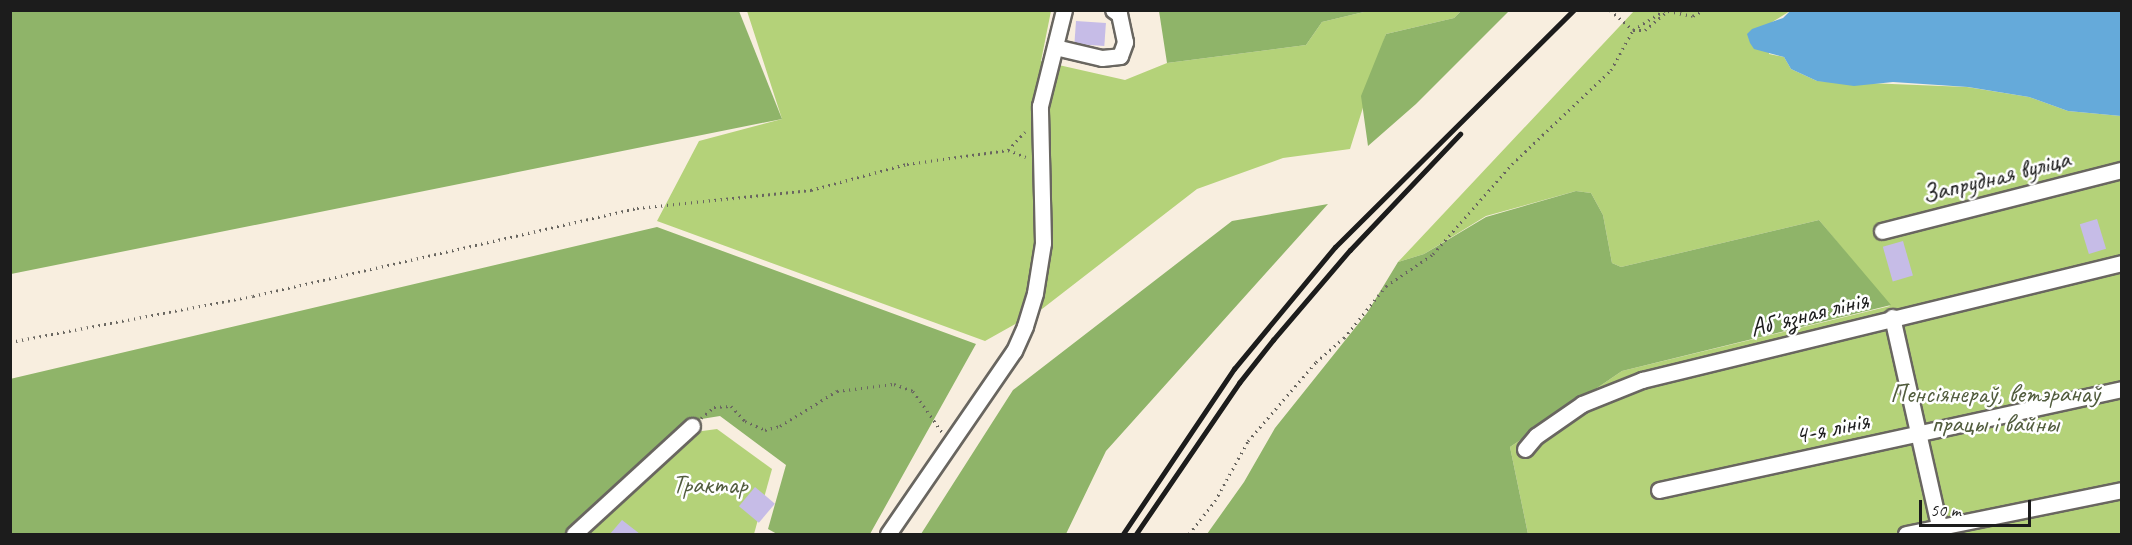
<!DOCTYPE html>
<meta charset="utf-8">
<style>
body{margin:0}
#map{position:relative;width:2132px;height:545px;overflow:hidden;background:#f8eedf;font-family:Caveat,sans-serif}
div>[style]{position:absolute}
.green>*{inset:0;background:#b4d279}
.forest>*{inset:0;background:#8fb469}
.water>*{inset:0;background:#65aada}
.building>*{inset:0;background:#c6bce7;transform-origin:0 0}
.path>*{height:3px;margin-top:-1.5px;transform-origin:0;background:repeating-linear-gradient(90deg,#696660 0 1.5px,transparent 0 6px)}
.roads{filter:drop-shadow(2px 0 #696660) drop-shadow(-2px 0 #696660) drop-shadow(0 2px #696660) drop-shadow(0 -2px #696660)}
.minor>*{height:15px;margin:-7.5px;padding:0 7.5px;transform-origin:7.5px;border-radius:7.5px;background:#fff}
.rail>*{height:4.5px;margin:-2.25px;padding:0 2.25px;transform-origin:2.25px;border-radius:2.25px;background:#1c1c1c}
span{translate:-50% -50%;white-space:nowrap;text-align:center;line-height:1.15;-webkit-text-stroke:5px #fff;paint-order:stroke}
.street-label{font-size:26px;color:#1c1c1c}
.park-label{font-size:26px;color:#515c3d}
.frame{position:absolute;inset:0;border:12px solid #1c1c1c;pointer-events:none}
.scale{position:absolute;left:1919px;top:500px;width:112px;height:27px;box-sizing:border-box;border:3px solid #1c1c1c;border-top:0;padding-left:8px;font-size:18px;line-height:21px;white-space:nowrap;color:#1c1c1c;-webkit-text-stroke:4px #fff;paint-order:stroke}
</style>
<div id="map">
<div class="green">
<i style="clip-path:polygon(747px 11px,1051px 11px,1041px 61px,1125px 80px,1167px 63px,1306px 45px,1322px 22px,1368px 11px,1461px 11px,1454px 18px,1386px 34px,1350px 149px,1283px 158px,1197px 189px,1042px 309px,985px 341px,657px 221px,699px 141px,782px 119px)"></i>
<i style="clip-path:polygon(1634px 11px,1790px 11px,1769px 24px,1769px 54px,1784px 57px,1791px 69px,1817px 81px,1967px 87px,2029px 97px,2068px 111px,2121px 116px,2121px 534px,1528px 534px,1510px 447px,1622px 371px,1890px 306px,1819px 220px,1621px 267px,1612px 263px,1603px 215px,1591px 193px,1576px 191px,1486px 216px,1424px 254px,1398px 262px)"></i>
<i style="clip-path:polygon(717px 429px,772px 469px,754px 534px,582px 534px,695px 432px)"></i>
</div>
<div class="forest">
<i style="clip-path:polygon(11px 10px,739px 11px,782px 119px,11px 274px)"></i>
<i style="clip-path:polygon(1159px 11px,1159px 10px,1368px 11px,1322px 22px,1306px 45px,1167px 63px)"></i>
<i style="clip-path:polygon(1461px 11px,1509px 11px,1416px 104px,1368px 146px,1361px 96px,1386px 34px,1454px 18px)"></i>
<i style="clip-path:polygon(1576px 191px,1591px 193px,1603px 215px,1612px 263px,1621px 267px,1819px 220px,1891px 305px,1622px 371px,1510px 447px,1528px 534px,1207px 534px,1244px 482px,1275px 428px,1367px 313px,1398px 262px,1424px 254px,1486px 217px)"></i>
<i style="clip-path:polygon(1328px 204px,1106px 451px,1066px 534px,921px 534px,1013px 390px,1232px 221px)"></i>
<i style="clip-path:polygon(657px 227px,976px 344px,870px 534px,777px 534px,768px 529px,786px 465px,720px 416px,689px 421px,566px 534px,11px 534px,10px 379px)"></i>
</div>
<div class="water">
<i style="clip-path:polygon(1790px 11px,2121px 11px,2121px 116px,2068px 111px,2029px 97px,1968px 87px,1893px 82px,1854px 86px,1817px 81px,1791px 69px,1784px 57px,1754px 49px,1750px 43px,1747px 34px,1752px 29px,1783px 18px)"></i>
</div>
<div class="building">
<i style="left:1076px;top:21px;width:30px;height:23px;rotate:4deg"></i>
<i style="left:2097px;top:219px;width:31px;height:18px;rotate:73deg"></i>
<i style="left:1903px;top:241px;width:36px;height:21px;rotate:74deg"></i>
<i style="left:755px;top:487px;width:26px;height:25px;rotate:40deg"></i>
<i style="clip-path:polygon(622px 520px,640px 534px,610px 534px)"></i>
</div>
<div class="path">
<i style="left:1610px;top:10px;width:30px;rotate:41deg"></i>
<i style="left:1633px;top:30px;width:12px"></i>
<i style="left:1645px;top:30px;width:30px;rotate:-40deg"></i>
<i style="left:1668px;top:11px;width:25px;rotate:11deg"></i>
<i style="left:1693px;top:16px;width:13px;rotate:-29deg"></i>
<i style="left:1008px;top:150px;width:19px;rotate:21deg"></i>
<i style="left:10px;top:342px;width:247px;rotate:-10.7deg"></i>
<i style="left:253px;top:296px;width:394px;rotate:-12.9deg"></i>
<i style="left:637px;top:208px;width:175px;rotate:-5.9deg"></i>
<i style="left:811px;top:190px;width:99px;rotate:-15.2deg"></i>
<i style="left:907px;top:164px;width:102px;rotate:-7.9deg"></i>
<i style="left:1008px;top:150px;width:25px;rotate:-47deg"></i>
<i style="left:701px;top:418px;width:17px;rotate:-40deg"></i>
<i style="left:714px;top:407px;width:17px;rotate:-3deg"></i>
<i style="left:731px;top:406px;width:21px;rotate:47deg"></i>
<i style="left:745px;top:421px;width:22px;rotate:24deg"></i>
<i style="left:765px;top:430px;width:16px;rotate:-15deg"></i>
<i style="left:780px;top:426px;width:67px;rotate:-31.6deg"></i>
<i style="left:837px;top:391px;width:57px;rotate:-7deg"></i>
<i style="left:894px;top:384px;width:20px;rotate:20deg"></i>
<i style="left:913px;top:391px;width:50px;rotate:54.7deg"></i>
<i style="left:1189px;top:534px;width:42px;rotate:-51.8deg"></i>
<i style="left:1215px;top:501px;width:68px;rotate:-61.2deg"></i>
<i style="left:1248px;top:441px;width:104px;rotate:-49.3deg"></i>
<i style="left:1316px;top:362px;width:37px;rotate:-41deg"></i>
<i style="left:1344px;top:338px;width:67px;rotate:-51.1deg"></i>
<i style="left:1386px;top:286px;width:57px;rotate:-34.2deg"></i>
<i style="left:1433px;top:254px;width:120px;rotate:-48.7deg"></i>
<i style="left:1512px;top:164px;width:137px;rotate:-43.5deg"></i>
<i style="left:1611px;top:70px;width:46px;rotate:-61.2deg"></i>
<i style="left:1633px;top:30px;width:38px;rotate:-32deg"></i>
</div>
<div class="roads">
<div class="minor">
<i style="left:1055px;top:47px;width:48px;rotate:13.2deg"></i>
<i style="left:1102px;top:58px;width:18px;rotate:-6deg"></i>
<i style="left:1120px;top:56px;width:15px;rotate:-70deg"></i>
<i style="left:1125px;top:42px;width:29px;rotate:-102deg"></i>
<i style="left:1119px;top:14px;width:7px;rotate:-146deg"></i>
<i style="left:1882px;top:231px;width:248px;rotate:-14.3deg"></i>
<i style="left:1892px;top:317px;width:222px;rotate:77.3deg"></i>
<i style="left:1525px;top:449px;width:17px;rotate:-50deg"></i>
<i style="left:1536px;top:436px;width:56px;rotate:-34.8deg"></i>
<i style="left:1582px;top:404px;width:65px;rotate:-21.8deg"></i>
<i style="left:1642px;top:380px;width:494px;rotate:-13.7deg"></i>
<i style="left:1659px;top:490px;width:474px;rotate:-12.3deg"></i>
<i style="left:574px;top:534px;width:160px;rotate:-42.5deg"></i>
<i style="left:888px;top:534px;width:222px;rotate:-55.5deg"></i>
<i style="left:1014px;top:351px;width:27px;rotate:-66deg"></i>
<i style="left:1025px;top:326px;width:34px;rotate:-73deg"></i>
<i style="left:1035px;top:293px;width:51px;rotate:-80.9deg"></i>
<i style="left:1043px;top:243px;width:137px;rotate:-91.3deg"></i>
<i style="left:1040px;top:106px;width:99px;rotate:-76deg"></i>
<i style="left:1906px;top:534px;width:220px;rotate:-11.5deg"></i>
</div>
</div>
<div class="rail">
<i style="left:1123px;top:534px;width:199px;rotate:-56.1deg"></i>
<i style="left:1234px;top:369px;width:158px;rotate:-50.4deg"></i>
<i style="left:1335px;top:247px;width:337px;rotate:-44.8deg"></i>
<i style="left:1136px;top:534px;width:183px;rotate:-55.7deg"></i>
<i style="left:1239px;top:383px;width:55px;rotate:-51.7deg"></i>
<i style="left:1273px;top:340px;width:118px;rotate:-49.5deg"></i>
<i style="left:1350px;top:250px;width:160px;rotate:-46.5deg"></i>
</div>
<div class="street-label">
<span style="left:1996px;top:177px;rotate:-14deg">Запрудная вуліца</span>
<span style="left:1809px;top:314px;rotate:-14deg">Абʼязная лінія</span>
<span style="left:1832px;top:428px;rotate:-12deg">4-я лінія</span>
</div>
<div class="park-label">
<span style="left:1995px;top:409px">Пенсіянераў, ветэранаў<br>працы і вайны</span>
<span style="left:710px;top:485px">Трактар</span>
</div>
<div class="frame"></div>
<div class="scale">50 m</div>
</div>
